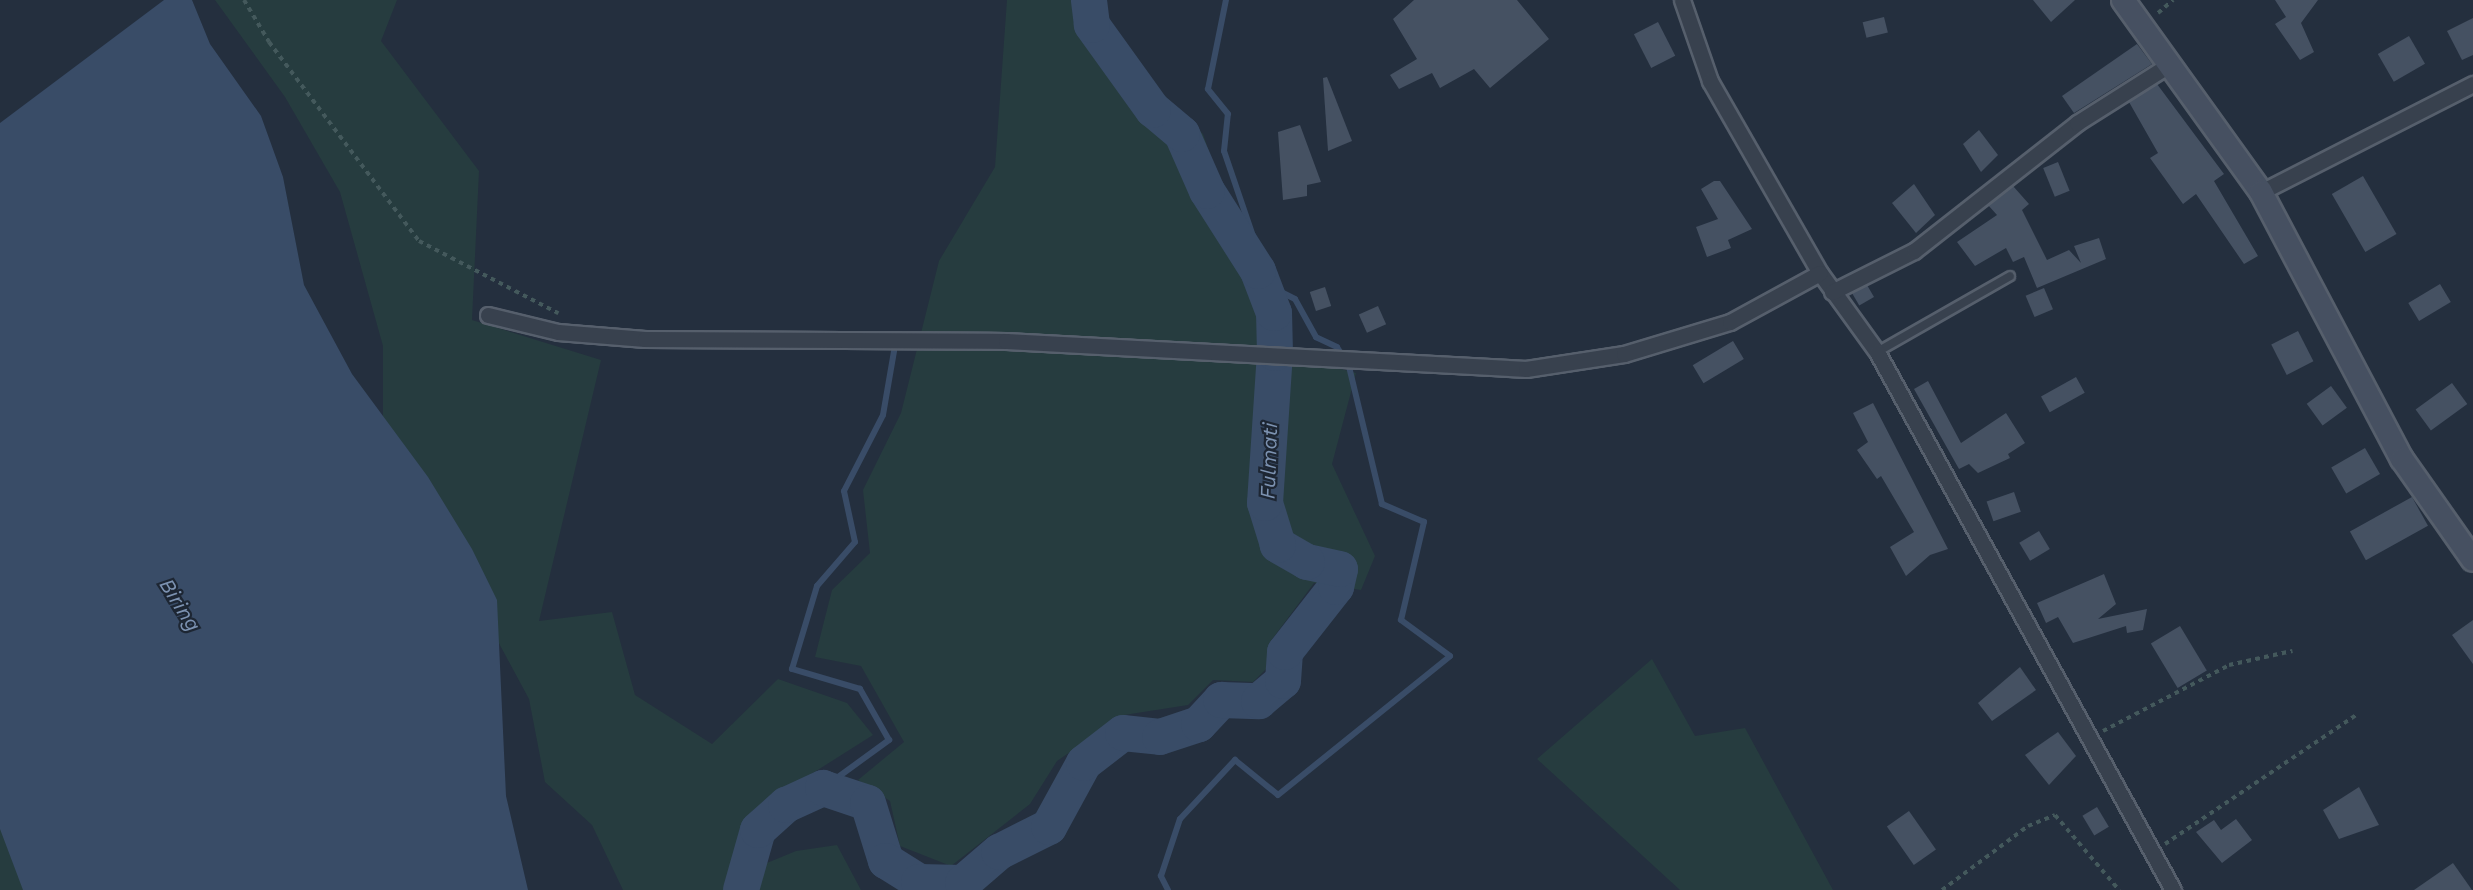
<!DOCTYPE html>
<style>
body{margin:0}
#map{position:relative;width:2473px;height:890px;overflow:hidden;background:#242f3e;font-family:"Work Sans",sans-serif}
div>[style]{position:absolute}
.green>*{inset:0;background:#263c3f}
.water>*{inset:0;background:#394c67}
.stream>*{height:6px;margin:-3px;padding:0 3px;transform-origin:3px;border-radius:3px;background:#394c67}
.river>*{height:36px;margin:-18px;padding:0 18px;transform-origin:18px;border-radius:18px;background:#394c67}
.building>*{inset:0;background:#455162;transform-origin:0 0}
.path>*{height:4px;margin-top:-2px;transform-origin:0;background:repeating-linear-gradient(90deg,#44595c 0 4.5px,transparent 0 9px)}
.roads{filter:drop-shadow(2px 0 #565f6c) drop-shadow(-2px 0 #565f6c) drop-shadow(0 2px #565f6c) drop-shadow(0 -2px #565f6c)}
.lane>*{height:8px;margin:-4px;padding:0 4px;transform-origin:4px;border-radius:4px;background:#38414e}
.street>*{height:15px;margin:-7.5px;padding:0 7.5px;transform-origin:7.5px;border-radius:7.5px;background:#38414e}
.secondary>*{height:22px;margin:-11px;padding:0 11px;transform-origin:11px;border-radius:11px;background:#465061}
span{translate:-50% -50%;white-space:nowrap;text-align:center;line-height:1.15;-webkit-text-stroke:4.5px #1d2633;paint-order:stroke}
.water-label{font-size:21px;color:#7c92b1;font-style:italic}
</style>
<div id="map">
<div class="green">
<i style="clip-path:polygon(215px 0,397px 0,381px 41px,479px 171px,472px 320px,601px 360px,539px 621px,612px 612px,635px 695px,712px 744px,778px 679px,847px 703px,873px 735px,764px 804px,740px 829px,728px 879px,796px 851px,837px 845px,861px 890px,623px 890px,592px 825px,545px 782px,529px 699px,383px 428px,383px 346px,340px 192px,285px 97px)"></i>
<i style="clip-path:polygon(1007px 0,1089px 0,1092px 25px,1203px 134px,1267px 320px,1265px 349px,1356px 373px,1332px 464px,1375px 556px,1361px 590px,1314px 583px,1270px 642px,1266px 669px,1253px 682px,1213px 680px,1188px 705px,1124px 715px,1057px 761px,1030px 804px,951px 866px,900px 846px,890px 801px,858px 780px,904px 742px,861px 666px,815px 657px,832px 590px,870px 553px,863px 490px,901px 413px,939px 261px,995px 167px)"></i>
<i style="clip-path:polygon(1652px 659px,1695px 736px,1745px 728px,1833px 890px,1680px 890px,1537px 759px)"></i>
<i style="clip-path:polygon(0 755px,54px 890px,0 890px)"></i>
</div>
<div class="water">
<i style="clip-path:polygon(164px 0,192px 0,210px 44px,261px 116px,283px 177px,304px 285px,352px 374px,428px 477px,472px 549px,497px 600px,506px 796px,528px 890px,23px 890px,0 829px,0 123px)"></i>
</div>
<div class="stream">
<i style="left:823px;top:788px;width:82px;rotate:-36deg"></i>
<i style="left:889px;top:740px;width:59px;rotate:-119.6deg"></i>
<i style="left:860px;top:689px;width:71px;rotate:-163.6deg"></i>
<i style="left:792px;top:669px;width:87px;rotate:-73.2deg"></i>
<i style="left:817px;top:586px;width:58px;rotate:-49.2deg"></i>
<i style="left:855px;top:542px;width:52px;rotate:-102.2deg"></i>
<i style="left:844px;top:491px;width:85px;rotate:-62.8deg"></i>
<i style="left:883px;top:415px;width:65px;rotate:-80.2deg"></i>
<i style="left:1168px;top:890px;width:16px;rotate:-117deg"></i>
<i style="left:1161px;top:876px;width:60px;rotate:-71.6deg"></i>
<i style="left:1180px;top:819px;width:81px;rotate:-47deg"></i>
<i style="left:1235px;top:760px;width:55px;rotate:39.1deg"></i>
<i style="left:1278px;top:795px;width:221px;rotate:-38.9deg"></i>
<i style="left:1450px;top:656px;width:61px;rotate:-143.7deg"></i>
<i style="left:1401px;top:620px;width:101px;rotate:-76.8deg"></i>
<i style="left:1424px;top:522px;width:46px;rotate:-156.8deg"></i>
<i style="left:1382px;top:504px;width:141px;rotate:-103.5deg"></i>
<i style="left:1349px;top:367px;width:23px;rotate:-121deg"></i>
<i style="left:1337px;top:347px;width:23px;rotate:-155deg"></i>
<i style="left:1316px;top:337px;width:43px;rotate:-118.9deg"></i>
<i style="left:1295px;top:299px;width:37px;rotate:-153deg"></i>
<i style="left:1262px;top:282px;width:41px;rotate:-99.9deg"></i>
<i style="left:1255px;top:242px;width:96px;rotate:-108.8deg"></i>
<i style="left:1224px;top:151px;width:37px;rotate:-84deg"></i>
<i style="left:1228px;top:114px;width:32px;rotate:-129deg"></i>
<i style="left:1208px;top:89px;width:91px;rotate:-78.6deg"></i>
</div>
<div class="river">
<i style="left:741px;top:890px;width:62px;rotate:-74.2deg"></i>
<i style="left:758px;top:830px;width:38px;rotate:-42deg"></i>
<i style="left:786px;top:805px;width:41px;rotate:-24.7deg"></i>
<i style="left:823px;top:788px;width:47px;rotate:18.4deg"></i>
<i style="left:868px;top:803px;width:61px;rotate:72.8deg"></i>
<i style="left:886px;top:861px;width:39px;rotate:32deg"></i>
<i style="left:919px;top:882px;width:44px;rotate:1.3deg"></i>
<i style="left:963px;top:883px;width:48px;rotate:-40.7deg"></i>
<i style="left:999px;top:852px;width:56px;rotate:-26.6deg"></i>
<i style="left:1049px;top:827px;width:73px;rotate:-61.3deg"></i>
<i style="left:1084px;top:763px;width:49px;rotate:-37.6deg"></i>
<i style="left:1123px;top:733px;width:37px;rotate:6deg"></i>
<i style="left:1160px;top:737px;width:41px;rotate:-18.4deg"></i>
<i style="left:1199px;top:724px;width:33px;rotate:-47deg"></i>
<i style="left:1221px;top:700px;width:38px;rotate:2deg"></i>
<i style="left:1259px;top:701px;width:31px;rotate:-40deg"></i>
<i style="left:1283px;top:681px;width:29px;rotate:-86deg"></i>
<i style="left:1285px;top:652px;width:83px;rotate:-51.9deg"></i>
<i style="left:1336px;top:587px;width:18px;rotate:-77deg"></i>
<i style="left:1340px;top:569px;width:34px;rotate:-168deg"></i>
<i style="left:1307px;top:562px;width:34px;rotate:-150deg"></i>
<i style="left:1278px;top:545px;width:44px;rotate:-107.2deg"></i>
<i style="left:1265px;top:503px;width:150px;rotate:-86.2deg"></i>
<i style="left:1275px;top:353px;width:40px;rotate:-91.4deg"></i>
<i style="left:1274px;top:313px;width:45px;rotate:-110.9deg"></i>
<i style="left:1258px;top:271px;width:95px;rotate:-122.5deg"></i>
<i style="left:1207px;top:191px;width:62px;rotate:-113.7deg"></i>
<i style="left:1182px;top:134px;width:38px;rotate:-140deg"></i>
<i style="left:1153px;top:110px;width:105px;rotate:-125.7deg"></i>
<i style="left:1092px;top:25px;width:25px;rotate:-97deg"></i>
</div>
<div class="building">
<i style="clip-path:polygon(1414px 0,1517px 0,1549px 39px,1490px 88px,1474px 69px,1440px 88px,1432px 73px,1399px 89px,1390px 75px,1417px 59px,1393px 19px)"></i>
<i style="clip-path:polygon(2033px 0,2075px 0,2051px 22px)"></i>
<i style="clip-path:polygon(2275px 0,2318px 0,2301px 23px,2314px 52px,2300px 60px,2275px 24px,2286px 17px)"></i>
<i style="left:1884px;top:17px;width:16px;height:22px;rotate:76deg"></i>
<i style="clip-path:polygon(2473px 18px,2473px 55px,2462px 60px,2447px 31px)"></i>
<i style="left:1658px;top:22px;width:38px;height:27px;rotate:63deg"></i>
<i style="left:2409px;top:36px;width:32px;height:36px;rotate:60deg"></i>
<i style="clip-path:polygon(2137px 44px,2152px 64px,2074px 113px,2062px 96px)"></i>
<i style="clip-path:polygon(1327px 77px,1352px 141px,1328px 151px,1323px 78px)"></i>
<i style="clip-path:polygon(2157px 84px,2224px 174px,2214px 181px,2258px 256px,2244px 264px,2196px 194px,2183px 204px,2150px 158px,2158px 153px,2129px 102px)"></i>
<i style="clip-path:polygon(1300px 125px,1321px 182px,1307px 185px,1307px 196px,1283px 200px,1278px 132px)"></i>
<i style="clip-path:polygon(1979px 130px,1998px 155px,1981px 172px,1963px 144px)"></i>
<i style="left:2058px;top:162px;width:31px;height:16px;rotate:68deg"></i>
<i style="left:2363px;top:176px;width:67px;height:36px;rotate:60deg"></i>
<i style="clip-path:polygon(1714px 181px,1720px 181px,1752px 229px,1728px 240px,1731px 248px,1707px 257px,1696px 227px,1718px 219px,1701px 189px)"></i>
<i style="clip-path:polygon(1914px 184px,1935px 215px,1916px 233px,1892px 203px)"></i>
<i style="clip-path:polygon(2013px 186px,2029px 204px,2022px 210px,2047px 260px,2069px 250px,2081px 263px,2074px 246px,2099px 238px,2106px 259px,2037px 288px,2024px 257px,2013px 262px,2006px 248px,1975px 266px,1957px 242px,1997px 215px,1988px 205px)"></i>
<i style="left:2440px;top:284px;width:21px;height:37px;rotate:59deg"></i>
<i style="left:1867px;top:285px;width:14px;height:17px;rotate:60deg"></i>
<i style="left:1325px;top:287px;width:20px;height:16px;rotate:72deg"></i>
<i style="left:2044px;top:288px;width:23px;height:20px;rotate:67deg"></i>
<i style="left:1378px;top:306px;width:20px;height:21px;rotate:66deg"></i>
<i style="left:2298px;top:331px;width:34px;height:30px;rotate:63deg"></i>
<i style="left:1733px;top:341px;width:21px;height:47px;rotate:59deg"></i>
<i style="left:2076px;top:377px;width:18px;height:40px;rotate:61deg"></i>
<i style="clip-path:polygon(1928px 381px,1961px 443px,2006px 413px,2025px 443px,2008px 454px,2010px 458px,1978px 473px,1969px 464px,1959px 469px,1914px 389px)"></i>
<i style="left:2452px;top:383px;width:26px;height:45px;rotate:54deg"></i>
<i style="left:2331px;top:386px;width:27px;height:30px;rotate:54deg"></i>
<i style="clip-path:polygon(1873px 403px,1948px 549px,1930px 555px,1906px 576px,1890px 547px,1914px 532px,1881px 476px,1877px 479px,1857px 450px,1868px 442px,1853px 413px)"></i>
<i style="left:2365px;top:448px;width:30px;height:39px;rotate:60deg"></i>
<i style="left:2014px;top:492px;width:21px;height:29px;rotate:71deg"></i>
<i style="left:2412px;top:497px;width:33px;height:71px;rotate:61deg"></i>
<i style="left:2039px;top:531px;width:21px;height:23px;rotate:59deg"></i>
<i style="clip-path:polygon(2104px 574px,2116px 604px,2098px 619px,2147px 609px,2143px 630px,2127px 633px,2126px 626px,2073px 643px,2058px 617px,2046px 623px,2037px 603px)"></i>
<i style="clip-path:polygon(2473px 620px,2473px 664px,2452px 635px)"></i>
<i style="left:2180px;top:626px;width:52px;height:34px;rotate:59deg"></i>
<i style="clip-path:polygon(2020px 667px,2036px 690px,1992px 721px,1978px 703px)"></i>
<i style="clip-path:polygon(2058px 732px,2076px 756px,2049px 785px,2025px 755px)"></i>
<i style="clip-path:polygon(2359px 787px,2379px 825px,2339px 839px,2323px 810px)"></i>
<i style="left:2097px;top:807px;width:23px;height:17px;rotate:59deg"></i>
<i style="left:1909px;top:811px;width:47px;height:27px;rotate:55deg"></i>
<i style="clip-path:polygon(2236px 819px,2252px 840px,2222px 863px,2196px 832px,2214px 820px,2221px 830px)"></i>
<i style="clip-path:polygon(2453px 863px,2472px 890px,2414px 890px)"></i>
</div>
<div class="path">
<i style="left:244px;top:0;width:49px;rotate:59.2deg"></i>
<i style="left:269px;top:42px;width:249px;rotate:53deg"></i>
<i style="left:419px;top:241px;width:157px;rotate:27.4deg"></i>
<i style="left:2158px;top:13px;width:20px;rotate:-41deg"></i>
<i style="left:2103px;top:731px;width:142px;rotate:-27.6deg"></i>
<i style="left:2229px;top:665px;width:65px;rotate:-12.5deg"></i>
<i style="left:2165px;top:844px;width:233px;rotate:-34deg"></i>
<i style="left:1942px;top:890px;width:107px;rotate:-36.7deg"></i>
<i style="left:2028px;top:826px;width:29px;rotate:-22deg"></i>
<i style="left:2055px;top:815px;width:99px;rotate:49.5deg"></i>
</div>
<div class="roads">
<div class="lane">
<i style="left:1877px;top:352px;width:153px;rotate:-29.7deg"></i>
</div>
<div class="street">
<i style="left:1682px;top:0;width:86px;rotate:70.9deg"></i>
<i style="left:1710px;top:81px;width:221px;rotate:60.2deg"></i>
<i style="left:1820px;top:273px;width:97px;rotate:54.2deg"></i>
<i style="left:1877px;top:352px;width:614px;rotate:61.18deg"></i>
<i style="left:2261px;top:192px;width:238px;rotate:-27deg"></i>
<i style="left:1832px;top:292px;width:92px;rotate:-26.6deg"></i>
<i style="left:1914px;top:251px;width:207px;rotate:-38.1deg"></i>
<i style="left:2077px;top:123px;width:112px;rotate:-32.3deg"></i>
<i style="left:488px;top:315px;width:72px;rotate:13.7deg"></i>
<i style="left:558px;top:332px;width:87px;rotate:4.6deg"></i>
<i style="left:645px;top:339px;width:361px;rotate:0.3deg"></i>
<i style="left:1006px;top:341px;width:521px;rotate:3.08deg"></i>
<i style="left:1526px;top:369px;width:99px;rotate:-8.7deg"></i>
<i style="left:1624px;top:354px;width:111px;rotate:-16.8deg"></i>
<i style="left:1730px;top:322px;width:102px;rotate:-28.6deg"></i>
</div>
<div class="secondary">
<i style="left:2123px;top:0;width:236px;rotate:54.3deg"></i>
<i style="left:2261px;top:192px;width:302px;rotate:62.2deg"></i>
<i style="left:2402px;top:459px;width:123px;rotate:54.9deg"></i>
</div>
</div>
<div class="water-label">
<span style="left:1269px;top:461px;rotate:-88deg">Fulmati</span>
<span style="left:180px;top:605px;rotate:58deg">Biring</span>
</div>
</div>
